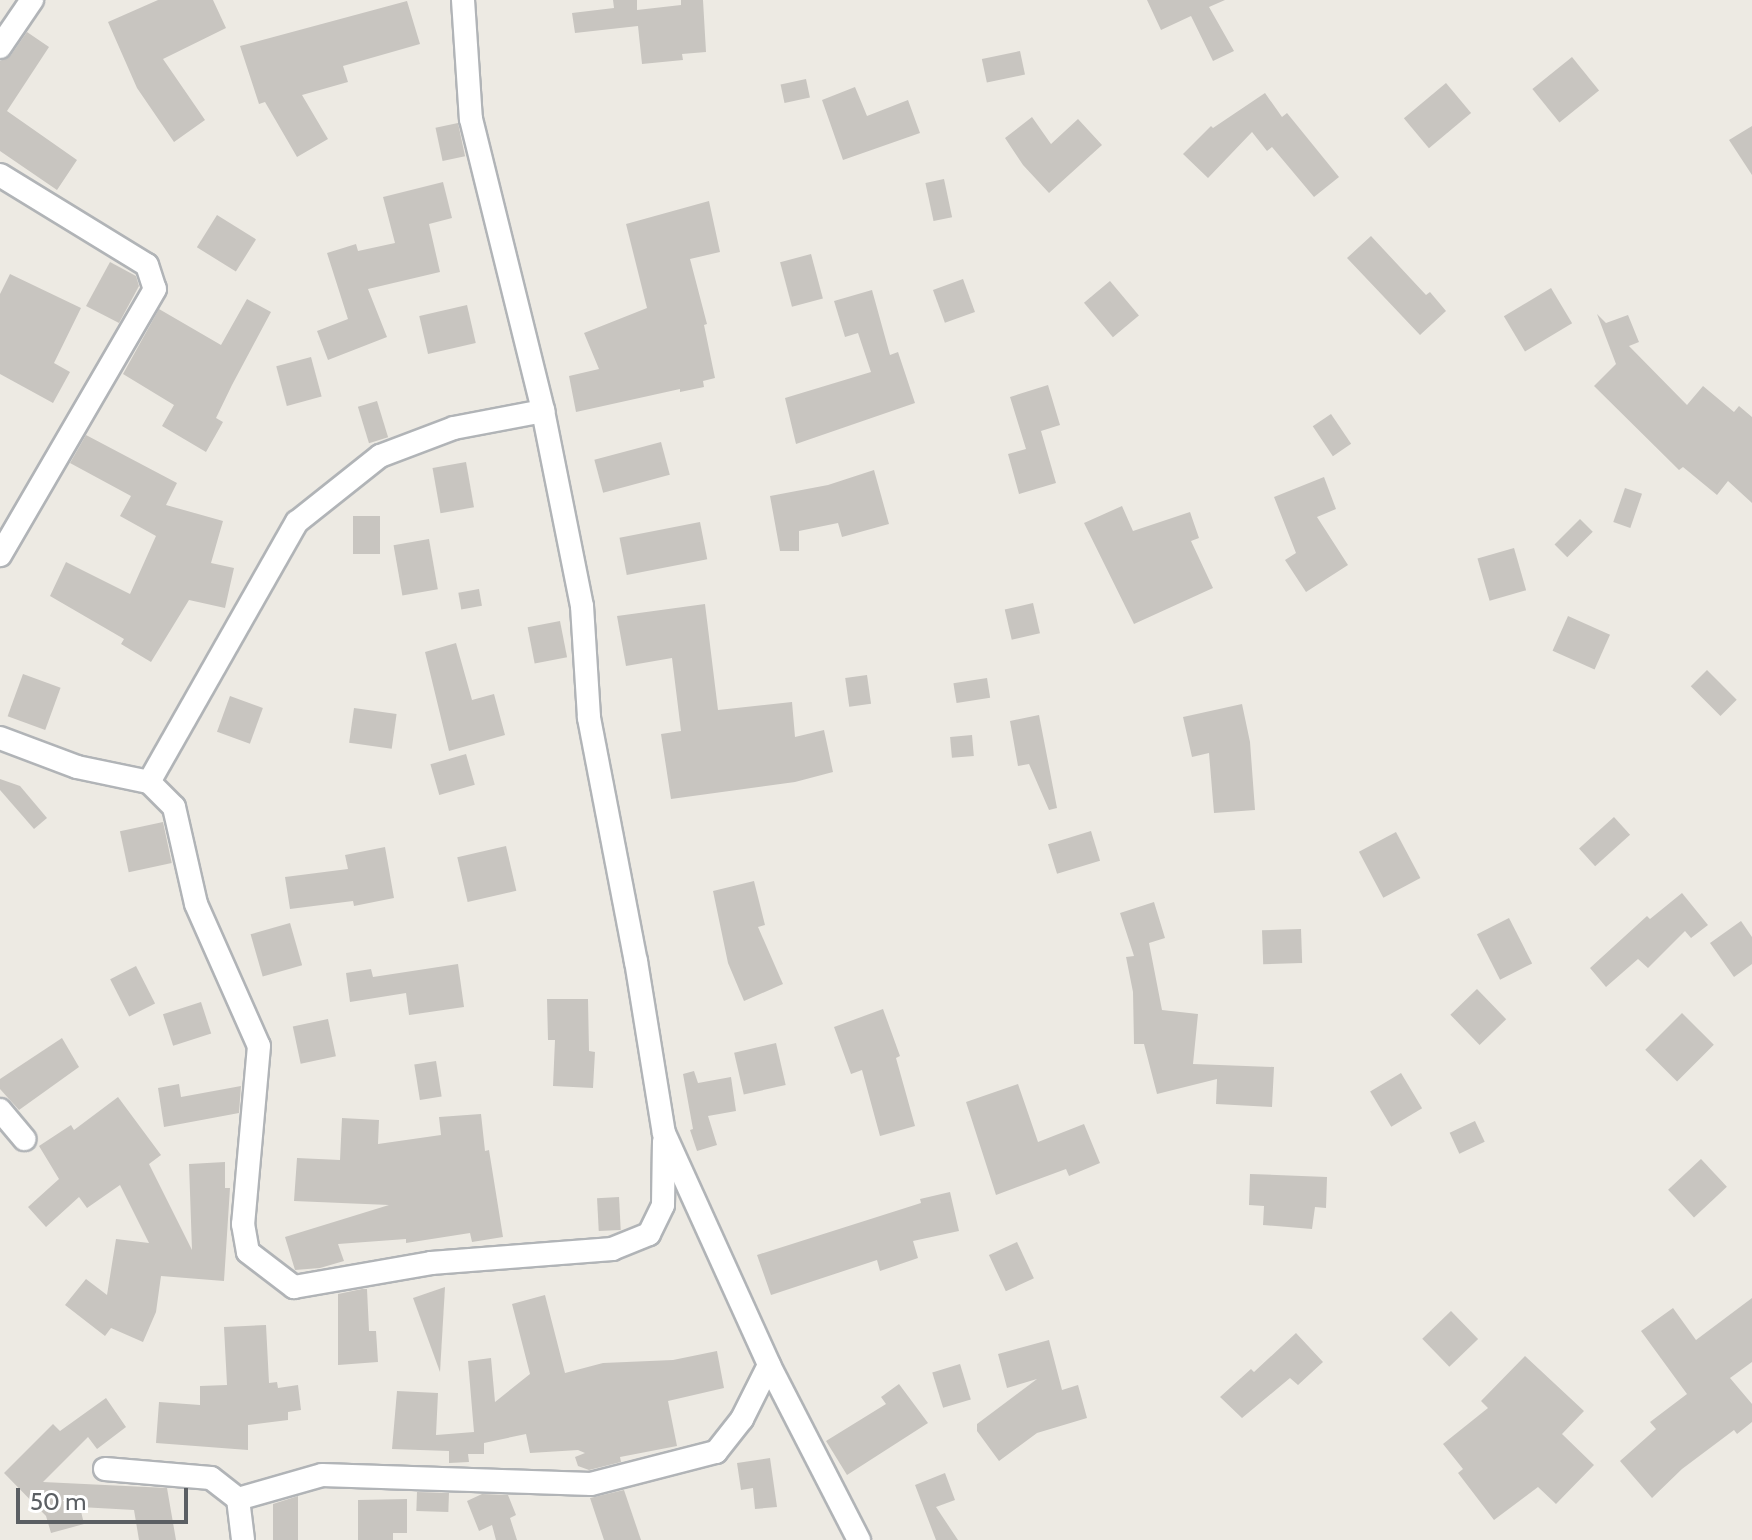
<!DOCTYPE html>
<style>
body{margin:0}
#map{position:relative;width:1752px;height:1540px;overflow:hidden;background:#edeae3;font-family:Cabin,sans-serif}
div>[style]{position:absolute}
.building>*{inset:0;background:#c8c5c0;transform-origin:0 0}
.roads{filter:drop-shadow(2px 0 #b1b4b7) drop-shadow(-2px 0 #b1b4b7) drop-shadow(0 2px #b1b4b7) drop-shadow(0 -2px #b1b4b7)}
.street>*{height:22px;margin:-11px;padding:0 11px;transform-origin:11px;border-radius:11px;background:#fff}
span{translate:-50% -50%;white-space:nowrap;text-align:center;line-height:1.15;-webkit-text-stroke:6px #fff;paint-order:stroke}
.scale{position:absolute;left:16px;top:1488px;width:172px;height:36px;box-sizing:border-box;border:4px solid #5b5f63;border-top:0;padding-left:10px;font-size:24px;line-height:28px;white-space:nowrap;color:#5b5f63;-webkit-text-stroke:6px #fff;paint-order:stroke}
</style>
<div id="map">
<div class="building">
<i style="clip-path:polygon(158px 0,213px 0,226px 28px,163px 59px,205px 120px,174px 142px,137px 88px,108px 22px)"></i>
<i style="clip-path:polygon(613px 0,637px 0,637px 10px,681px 5px,681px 0,703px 0,706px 52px,682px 54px,683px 60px,642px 64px,638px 26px,575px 33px,572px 13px,614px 8px)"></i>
<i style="clip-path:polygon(1147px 0,1225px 0,1209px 7px,1234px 51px,1213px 61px,1191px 16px,1161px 30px)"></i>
<i style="clip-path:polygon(407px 1px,420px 44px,343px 66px,348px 82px,302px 95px,328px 139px,297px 157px,265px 102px,259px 104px,240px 46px)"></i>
<i style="clip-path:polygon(27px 32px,49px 47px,7px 111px,77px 160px,57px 190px,0 151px,0 61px,11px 55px)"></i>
<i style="left:1020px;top:51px;width:24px;height:39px;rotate:78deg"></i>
<i style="left:1572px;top:57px;width:43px;height:51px;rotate:51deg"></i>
<i style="left:806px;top:79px;width:19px;height:26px;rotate:78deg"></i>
<i style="left:1446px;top:83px;width:39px;height:55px;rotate:50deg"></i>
<i style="clip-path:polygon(855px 87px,867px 116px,908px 100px,920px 133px,843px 160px,822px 100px)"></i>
<i style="clip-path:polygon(1265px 93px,1282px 117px,1287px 113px,1339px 177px,1314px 197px,1272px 147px,1267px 151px,1252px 132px,1208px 178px,1183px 154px,1211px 126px,1213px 128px)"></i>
<i style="clip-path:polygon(1032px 117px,1051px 144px,1078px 119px,1102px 145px,1049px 193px,1023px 165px,1005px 138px)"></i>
<i style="left:458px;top:123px;width:34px;height:23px;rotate:78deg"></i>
<i style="clip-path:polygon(1752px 126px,1752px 175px,1729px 140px)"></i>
<i style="left:944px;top:179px;width:39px;height:19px;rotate:78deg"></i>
<i style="clip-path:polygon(443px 182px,452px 218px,429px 224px,440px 272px,368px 289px,387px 337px,328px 360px,317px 331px,348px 319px,327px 253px,356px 244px,358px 251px,395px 243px,383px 197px)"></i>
<i style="clip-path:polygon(709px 201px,720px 252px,690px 259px,707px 324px,704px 325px,715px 378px,703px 381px,704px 387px,680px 392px,680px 389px,576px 412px,569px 376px,599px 369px,584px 333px,647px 308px,626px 224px)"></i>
<i style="left:217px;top:215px;width:46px;height:38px;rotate:32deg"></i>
<i style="clip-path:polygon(1371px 236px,1426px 295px,1430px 292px,1446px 311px,1420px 335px,1347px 258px)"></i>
<i style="left:811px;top:254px;width:46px;height:32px;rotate:75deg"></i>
<i style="clip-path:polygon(110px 262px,136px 276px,139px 286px,119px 323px,86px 306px)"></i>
<i style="clip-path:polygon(10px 274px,81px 308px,54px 363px,70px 372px,53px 403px,0 374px,0 294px)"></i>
<i style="left:963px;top:279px;width:35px;height:32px;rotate:70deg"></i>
<i style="left:1110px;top:281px;width:45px;height:34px;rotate:50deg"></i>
<i style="left:1551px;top:288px;width:41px;height:55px;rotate:59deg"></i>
<i style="clip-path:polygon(872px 290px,890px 355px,898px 352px,915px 403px,796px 444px,785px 398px,871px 372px,858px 333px,845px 337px,834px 301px)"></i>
<i style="clip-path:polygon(247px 299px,271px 312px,232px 385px,216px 418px,223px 422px,206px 452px,162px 426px,174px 405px,123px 374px,159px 309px,221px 345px)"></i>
<i style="left:467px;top:305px;width:39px;height:49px;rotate:77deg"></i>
<i style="clip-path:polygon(1597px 314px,1606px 323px,1628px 315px,1639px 342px,1629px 346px,1687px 405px,1703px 386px,1734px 412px,1739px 406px,1752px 417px,1752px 503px,1728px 481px,1717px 495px,1683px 467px,1679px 470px,1594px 386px,1616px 364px)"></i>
<i style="left:311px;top:357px;width:41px;height:36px;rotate:75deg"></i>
<i style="clip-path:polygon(1048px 385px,1060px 425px,1041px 431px,1056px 483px,1019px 494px,1008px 454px,1026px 449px,1010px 397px)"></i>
<i style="left:377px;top:401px;width:38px;height:20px;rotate:73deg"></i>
<i style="left:1331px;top:414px;width:36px;height:22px;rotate:56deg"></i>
<i style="clip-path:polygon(86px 435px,177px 483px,166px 505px,223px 521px,211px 563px,234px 568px,225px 608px,189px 600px,151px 662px,121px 644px,124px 639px,50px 596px,66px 562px,130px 594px,156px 536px,120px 516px,131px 496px,70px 463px)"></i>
<i style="left:661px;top:442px;width:34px;height:69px;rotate:75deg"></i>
<i style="left:466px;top:462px;width:46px;height:34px;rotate:80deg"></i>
<i style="clip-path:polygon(874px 470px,889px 524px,842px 537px,838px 523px,799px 531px,799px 551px,780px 551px,770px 496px,828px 485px)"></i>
<i style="clip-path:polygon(1324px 477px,1336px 509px,1317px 517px,1348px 565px,1306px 592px,1285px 560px,1296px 553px,1274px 497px)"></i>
<i style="left:1625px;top:488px;width:18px;height:36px;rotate:19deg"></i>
<i style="clip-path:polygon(1122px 506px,1133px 531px,1190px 512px,1199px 538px,1191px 541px,1213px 588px,1134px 624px,1084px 523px)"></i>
<i style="left:353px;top:516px;width:27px;height:38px"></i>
<i style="left:1580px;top:519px;width:18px;height:36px;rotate:45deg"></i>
<i style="left:700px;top:522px;width:38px;height:82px;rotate:79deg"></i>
<i style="left:429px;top:539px;width:51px;height:36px;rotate:80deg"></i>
<i style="left:1514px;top:548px;width:44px;height:38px;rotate:74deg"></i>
<i style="left:479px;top:589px;width:17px;height:21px;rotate:80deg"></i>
<i style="left:1033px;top:603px;width:31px;height:29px;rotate:77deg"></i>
<i style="clip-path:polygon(705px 604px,718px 710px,792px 702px,795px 737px,824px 730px,833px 772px,795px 782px,671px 799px,661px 734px,681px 731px,672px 658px,626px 666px,617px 616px)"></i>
<i style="left:1568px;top:616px;width:46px;height:38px;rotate:24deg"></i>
<i style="left:560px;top:621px;width:37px;height:33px;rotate:79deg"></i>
<i style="clip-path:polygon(456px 643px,472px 700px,494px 694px,505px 735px,449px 751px,425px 652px)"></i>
<i style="left:1707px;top:670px;width:42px;height:23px;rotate:45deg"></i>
<i style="left:23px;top:674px;width:40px;height:45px;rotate:20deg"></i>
<i style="left:867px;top:675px;width:29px;height:22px;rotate:82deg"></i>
<i style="left:987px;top:678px;width:20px;height:34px;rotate:81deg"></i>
<i style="left:230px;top:696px;width:35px;height:38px;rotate:20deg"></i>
<i style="clip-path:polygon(1242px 704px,1250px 742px,1255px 810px,1214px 813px,1209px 753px,1192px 757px,1183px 717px)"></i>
<i style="left:354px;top:708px;width:43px;height:35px;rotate:8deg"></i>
<i style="clip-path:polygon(1039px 715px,1057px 808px,1049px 810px,1029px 764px,1018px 766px,1010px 721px)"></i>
<i style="left:972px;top:735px;width:21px;height:22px;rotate:85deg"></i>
<i style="left:466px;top:754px;width:32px;height:37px;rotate:74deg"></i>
<i style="clip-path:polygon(0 779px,20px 786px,47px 818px,34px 829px,0 790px)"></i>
<i style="left:1614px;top:817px;width:24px;height:47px;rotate:48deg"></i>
<i style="left:163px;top:822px;width:42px;height:44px;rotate:78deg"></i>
<i style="left:1091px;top:831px;width:31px;height:45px;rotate:73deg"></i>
<i style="left:1396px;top:832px;width:52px;height:42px;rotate:62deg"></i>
<i style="left:506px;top:846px;width:46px;height:50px;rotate:77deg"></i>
<i style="clip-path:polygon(385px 847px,394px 898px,354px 906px,353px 901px,290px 909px,285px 877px,348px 869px,345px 855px)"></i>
<i style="clip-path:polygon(754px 881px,765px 925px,758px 927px,783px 984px,744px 1001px,728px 963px,713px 891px)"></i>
<i style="clip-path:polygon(1682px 893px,1708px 925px,1691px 938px,1685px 931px,1648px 968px,1638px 959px,1606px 987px,1590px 968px,1647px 916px,1650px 919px)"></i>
<i style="clip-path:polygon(1154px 902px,1165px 938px,1149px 943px,1162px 1010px,1198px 1014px,1193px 1064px,1274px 1067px,1272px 1107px,1216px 1104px,1217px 1079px,1157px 1094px,1144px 1044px,1134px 1044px,1133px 992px,1126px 957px,1134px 956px,1120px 913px)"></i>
<i style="left:1509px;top:918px;width:51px;height:36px;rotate:63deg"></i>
<i style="clip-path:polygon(1741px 921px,1752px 937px,1752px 964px,1734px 977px,1710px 943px)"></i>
<i style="left:290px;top:923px;width:44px;height:41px;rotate:74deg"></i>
<i style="left:1301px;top:929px;width:34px;height:39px;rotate:88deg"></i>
<i style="clip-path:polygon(458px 964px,464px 1007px,409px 1015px,406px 993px,350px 1002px,346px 973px,371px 969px,373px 977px)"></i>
<i style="left:136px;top:966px;width:42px;height:29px;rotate:63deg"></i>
<i style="left:1477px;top:989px;width:42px;height:37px;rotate:46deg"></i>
<i style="clip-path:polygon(547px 999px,588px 999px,589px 1051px,595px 1052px,593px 1088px,553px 1086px,555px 1040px,548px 1040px)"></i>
<i style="left:201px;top:1002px;width:33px;height:40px;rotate:72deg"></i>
<i style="clip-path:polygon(883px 1009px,900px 1056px,896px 1058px,915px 1126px,880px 1136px,862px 1070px,851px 1074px,834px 1027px)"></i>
<i style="left:1682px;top:1013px;width:45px;height:52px;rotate:45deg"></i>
<i style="left:328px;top:1019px;width:38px;height:36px;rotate:78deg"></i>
<i style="clip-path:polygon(62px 1038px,79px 1067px,19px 1110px,0 1089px,0 1079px)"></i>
<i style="left:776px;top:1043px;width:43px;height:43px;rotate:77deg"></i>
<i style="left:436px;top:1061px;width:36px;height:22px;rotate:81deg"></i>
<i style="clip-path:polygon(694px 1071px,698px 1083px,731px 1077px,736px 1111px,708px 1116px,717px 1145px,697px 1151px,690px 1130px,693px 1129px,683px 1074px)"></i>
<i style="left:1401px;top:1073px;width:41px;height:36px;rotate:59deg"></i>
<i style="clip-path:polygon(179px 1084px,181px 1097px,241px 1086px,239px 1113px,164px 1127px,158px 1088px)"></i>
<i style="clip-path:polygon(1018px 1084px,1038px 1142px,1084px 1124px,1100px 1163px,1069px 1176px,1066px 1169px,996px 1195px,966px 1102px)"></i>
<i style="clip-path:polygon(118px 1097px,161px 1155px,149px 1164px,192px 1250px,189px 1164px,225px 1162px,225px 1188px,230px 1188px,224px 1281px,161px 1276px,156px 1312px,143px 1342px,111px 1328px,105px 1336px,65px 1305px,86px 1279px,107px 1295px,116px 1239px,149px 1243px,120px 1185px,87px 1208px,79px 1197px,46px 1227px,28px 1207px,59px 1179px,39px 1146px,71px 1125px,74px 1130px)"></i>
<i style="clip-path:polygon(481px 1114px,485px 1151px,489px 1150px,503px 1237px,472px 1242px,470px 1233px,406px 1243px,406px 1239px,338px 1244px,344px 1261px,320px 1268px,295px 1270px,285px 1237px,389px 1205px,294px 1201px,297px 1158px,340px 1160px,342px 1118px,379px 1120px,378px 1144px,441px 1135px,439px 1117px)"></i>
<i style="left:1475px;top:1121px;width:23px;height:28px;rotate:65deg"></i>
<i style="left:1701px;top:1159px;width:38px;height:45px;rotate:47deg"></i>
<i style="clip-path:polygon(1250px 1174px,1327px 1177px,1326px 1208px,1315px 1207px,1312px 1229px,1263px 1225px,1264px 1206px,1249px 1205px)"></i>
<i style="clip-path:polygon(950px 1192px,959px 1231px,913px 1241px,918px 1258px,880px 1271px,877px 1260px,771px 1295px,757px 1255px,921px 1203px,920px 1199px)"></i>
<i style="left:619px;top:1197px;width:33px;height:22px;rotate:87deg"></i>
<i style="left:1017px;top:1242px;width:40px;height:31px;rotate:65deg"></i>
<i style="clip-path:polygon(445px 1287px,440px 1372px,413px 1298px)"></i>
<i style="clip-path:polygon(362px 1289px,367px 1289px,369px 1331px,376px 1331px,378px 1362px,338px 1365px,338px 1294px)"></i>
<i style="clip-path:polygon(545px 1295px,565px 1373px,603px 1363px,673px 1360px,717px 1351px,724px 1388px,668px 1401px,677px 1446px,620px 1457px,621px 1462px,589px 1470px,578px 1466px,575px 1457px,585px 1453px,578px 1450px,530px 1453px,526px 1434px,484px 1443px,484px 1454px,468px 1454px,469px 1462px,449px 1463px,449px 1451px,392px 1449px,397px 1391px,438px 1393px,436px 1435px,474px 1432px,468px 1361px,491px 1358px,495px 1402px,530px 1374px,512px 1304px)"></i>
<i style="clip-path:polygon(1752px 1298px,1752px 1362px,1730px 1378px,1752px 1404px,1752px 1422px,1737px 1434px,1734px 1430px,1682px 1469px,1652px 1498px,1620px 1461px,1656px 1429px,1650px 1422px,1687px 1394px,1641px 1331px,1673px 1308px,1696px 1340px)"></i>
<i style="left:1451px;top:1311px;width:39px;height:40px;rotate:46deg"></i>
<i style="clip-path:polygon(266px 1325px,269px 1383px,277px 1382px,278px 1388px,298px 1385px,301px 1410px,288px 1412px,288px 1420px,248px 1425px,248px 1450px,156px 1443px,159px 1402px,200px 1405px,200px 1386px,227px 1385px,224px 1327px)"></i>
<i style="clip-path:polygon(1296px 1333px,1323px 1362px,1298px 1385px,1290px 1378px,1242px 1418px,1220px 1397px,1251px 1369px,1254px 1372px)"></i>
<i style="clip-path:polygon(1049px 1340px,1062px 1390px,1078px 1385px,1087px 1418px,1037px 1433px,999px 1461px,977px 1431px,977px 1424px,1037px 1379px,1007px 1388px,998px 1354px)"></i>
<i style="clip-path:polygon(1525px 1356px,1584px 1411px,1562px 1434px,1594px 1465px,1556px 1504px,1538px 1487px,1494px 1520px,1458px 1473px,1463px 1469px,1443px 1444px,1488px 1408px,1481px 1401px)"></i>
<i style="left:960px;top:1364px;width:37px;height:29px;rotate:73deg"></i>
<i style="clip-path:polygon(899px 1384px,928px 1423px,847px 1475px,826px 1441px,886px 1404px,881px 1397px)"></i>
<i style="clip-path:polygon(106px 1398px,126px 1427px,97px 1449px,88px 1437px,43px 1482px,167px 1488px,176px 1540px,139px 1540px,134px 1510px,80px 1507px,84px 1524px,51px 1533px,46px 1516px,4px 1473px,53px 1424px,60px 1431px)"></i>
<i style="clip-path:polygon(770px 1458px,777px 1507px,755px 1509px,753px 1488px,741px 1490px,737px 1463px)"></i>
<i style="clip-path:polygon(945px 1473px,955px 1500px,936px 1507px,958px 1540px,936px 1540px,915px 1485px)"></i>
<i style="clip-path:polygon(624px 1490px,641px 1540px,604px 1540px,590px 1498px)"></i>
<i style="left:417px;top:1492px;width:32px;height:19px;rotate:2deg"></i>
<i style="clip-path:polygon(482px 1494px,508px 1495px,516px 1515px,510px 1518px,517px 1540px,496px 1540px,492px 1525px,479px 1531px,467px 1501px)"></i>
<i style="clip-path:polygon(298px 1496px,298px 1540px,273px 1540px,273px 1504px)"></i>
<i style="clip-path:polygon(407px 1499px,407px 1533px,393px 1533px,393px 1540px,358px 1540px,358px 1500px)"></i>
</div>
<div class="roads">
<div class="street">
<i style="left:463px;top:0;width:119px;rotate:86.2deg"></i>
<i style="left:471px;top:119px;width:301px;rotate:76.1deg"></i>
<i style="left:543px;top:411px;width:199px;rotate:78.7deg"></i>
<i style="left:582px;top:606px;width:112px;rotate:86.4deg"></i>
<i style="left:589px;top:718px;width:248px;rotate:79.1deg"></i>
<i style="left:636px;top:961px;width:174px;rotate:80.8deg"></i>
<i style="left:664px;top:1133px;width:255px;rotate:65.6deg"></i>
<i style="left:769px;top:1365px;width:197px;rotate:62.8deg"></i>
<i style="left:0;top:47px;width:57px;rotate:-55.8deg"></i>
<i style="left:0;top:175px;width:172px;rotate:31.5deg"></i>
<i style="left:147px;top:265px;width:25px;rotate:72deg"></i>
<i style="left:155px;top:289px;width:308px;rotate:120.2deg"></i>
<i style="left:0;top:738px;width:82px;rotate:20.6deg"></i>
<i style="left:77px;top:767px;width:74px;rotate:11.8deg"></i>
<i style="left:149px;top:782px;width:35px;rotate:45deg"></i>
<i style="left:174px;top:807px;width:99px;rotate:77.2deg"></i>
<i style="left:196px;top:904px;width:155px;rotate:66.1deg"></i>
<i style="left:259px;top:1046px;width:179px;rotate:95.1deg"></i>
<i style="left:243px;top:1224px;width:28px;rotate:80deg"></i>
<i style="left:248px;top:1252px;width:58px;rotate:37.3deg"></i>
<i style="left:294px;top:1287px;width:139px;rotate:-9.9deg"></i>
<i style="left:431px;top:1263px;width:182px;rotate:-4.4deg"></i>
<i style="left:612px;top:1249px;width:40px;rotate:-22deg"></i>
<i style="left:649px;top:1234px;width:32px;rotate:-64deg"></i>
<i style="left:663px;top:1205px;width:63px;rotate:-89.1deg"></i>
<i style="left:149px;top:782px;width:299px;rotate:-60.4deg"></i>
<i style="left:297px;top:522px;width:106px;rotate:-38.5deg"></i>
<i style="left:380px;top:456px;width:79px;rotate:-20.7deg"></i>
<i style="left:454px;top:428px;width:91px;rotate:-10.8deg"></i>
<i style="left:0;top:1110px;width:38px;rotate:50deg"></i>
<i style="left:105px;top:1469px;width:106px;rotate:4.9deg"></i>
<i style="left:211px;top:1478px;width:34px;rotate:38deg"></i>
<i style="left:238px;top:1499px;width:41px;rotate:83deg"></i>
<i style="left:238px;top:1499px;width:87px;rotate:-15.9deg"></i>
<i style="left:322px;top:1475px;width:269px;rotate:1.9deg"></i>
<i style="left:591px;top:1484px;width:129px;rotate:-14.4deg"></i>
<i style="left:716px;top:1452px;width:42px;rotate:-51.8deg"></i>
<i style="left:742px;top:1419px;width:60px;rotate:-63.4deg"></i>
</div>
</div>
<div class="scale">50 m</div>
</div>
